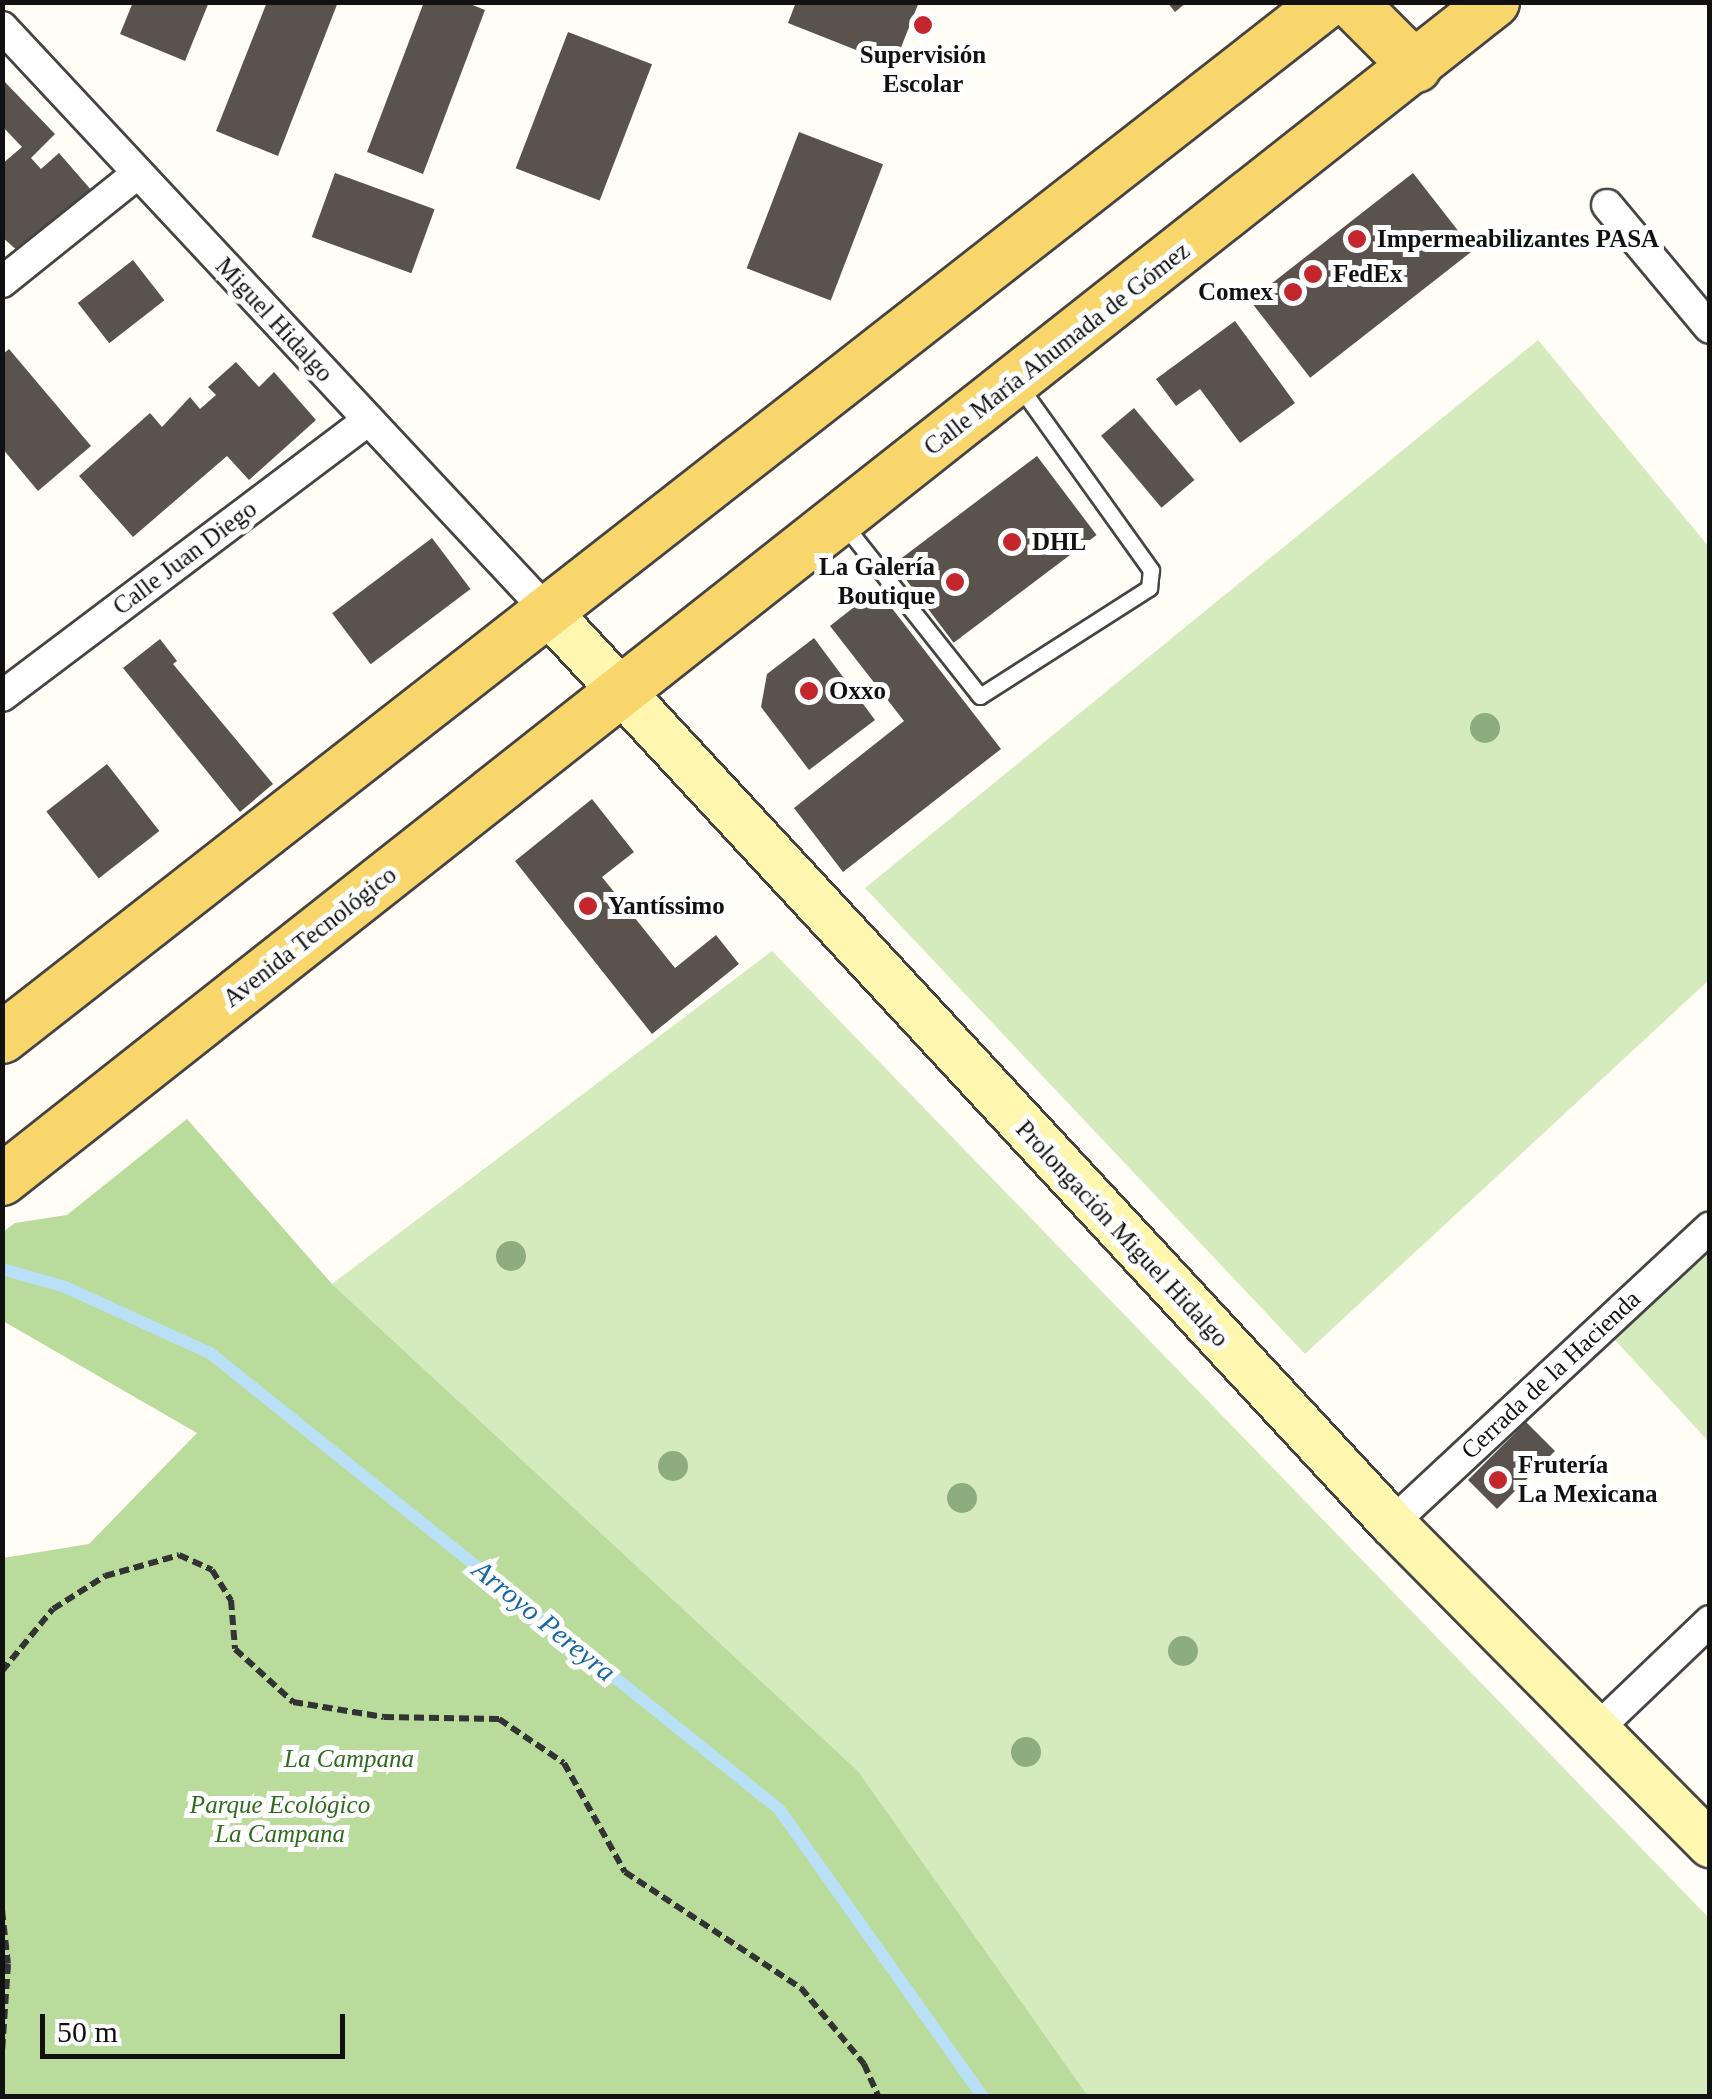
<!DOCTYPE html>
<meta charset="utf-8">
<style>
body{margin:0}
#map{position:relative;width:1712px;height:2099px;overflow:hidden;background:#fffdf5;font-family:Georgia,serif}
div>[style]{position:absolute}
.green>*{inset:0;background:#d5ebbd}
.forest>*{inset:0;background:#b9dc9c}
.stream>*{height:12px;margin:-6px;padding:0 6px;transform-origin:6px;border-radius:6px;background:#b9e0f7}
.building>*{inset:0;background:#5a524d;transform-origin:0 0}
.path>*{height:6px;margin-top:-3px;transform-origin:0;background:repeating-linear-gradient(90deg,#333 0 10px,transparent 0 15px)}
.roads{filter:drop-shadow(2px 0 #444) drop-shadow(-2px 0 #444) drop-shadow(0 2px #444) drop-shadow(0 -2px #444)}
.lane>*{height:15px;margin:-7.5px;padding:0 7.5px;transform-origin:7.5px;border-radius:7.5px;background:#fff}
.street>*{height:30px;margin:-15px;padding:0 15px;transform-origin:15px;border-radius:15px;background:#fff}
.secondary>*{height:45px;margin:-22.5px;padding:0 22.5px;transform-origin:22.5px;border-radius:22.5px;background:#fff6b0}
.primary>*{height:50px;margin:-25px;padding:0 25px;transform-origin:25px;border-radius:25px;background:#f9d66b}
.trees>*{width:30px;height:30px;margin:-15px;border-radius:50%;background:#8dad7f}
.dots>*{width:28px;height:28px;translate:-50% -50%;box-sizing:border-box;border:5px solid #fff;border-radius:50%}
span{translate:-50% -50%;white-space:nowrap;text-align:center;line-height:1.15;-webkit-text-stroke:10px #fff;paint-order:stroke}
.poi-label{font-size:25px;color:#111;font-weight:700}
.left{translate:0 -50%;text-align:left}
.right{translate:-100% -50%;text-align:right}
.street-label{font-size:25px;color:#111}
.park-label{font-size:25px;color:#2f6b1f;font-style:italic}
.water-label{font-size:28px;color:#1768a6;font-style:italic}
.frame{position:absolute;inset:0;border:5px solid #111;pointer-events:none}
.scale{position:absolute;left:40px;top:2014px;width:305px;height:45px;box-sizing:border-box;border:5px solid #111;border-top:0;padding-left:12px;font-size:30px;line-height:35px;white-space:nowrap;color:#111;-webkit-text-stroke:8px #fff;paint-order:stroke}
</style>
<div id="map">
<div class="green">
<i style="clip-path:polygon(1538px 340px,1709px 547px,1709px 980px,1305px 1354px,865px 888px)"></i>
<i style="clip-path:polygon(772px 951px,1709px 1918px,1709px 2096px,1088px 2096px,858px 1771px,332px 1284px)"></i>
<i style="clip-path:polygon(1709px 1251px,1709px 1442px,1614px 1339px)"></i>
</div>
<div class="forest">
<i style="clip-path:polygon(187px 1119px,332px 1284px,858px 1771px,1088px 2096px,3px 2096px,3px 1558px,89px 1544px,197px 1433px,3px 1321px,3px 1232px,15px 1223px,67px 1215px)"></i>
</div>
<div class="stream">
<i style="left:2px;top:1269px;width:66px;rotate:15.9deg"></i>
<i style="left:65px;top:1287px;width:159px;rotate:24.5deg"></i>
<i style="left:210px;top:1353px;width:729px;rotate:38.71deg"></i>
<i style="left:779px;top:1809px;width:352px;rotate:54.7deg"></i>
</div>
<div class="building">
<i style="clip-path:polygon(133px 2px,209px 2px,185px 61px,120px 34px)"></i>
<i style="clip-path:polygon(267px 2px,338px 2px,278px 156px,216px 131px)"></i>
<i style="clip-path:polygon(424px 2px,465px 2px,485px 10px,423px 174px,367px 152px)"></i>
<i style="clip-path:polygon(796px 2px,919px 2px,894px 65px,788px 23px)"></i>
<i style="clip-path:polygon(1167px 2px,1187px 2px,1175px 12px)"></i>
<i style="left:568px;top:32px;width:90px;height:146px;rotate:21deg"></i>
<i style="clip-path:polygon(2px 79px,55px 134px,31px 158px,41px 169px,59px 153px,92px 191px,20px 253px,2px 237px,2px 164px,22px 147px,2px 126px)"></i>
<i style="left:799px;top:132px;width:90px;height:146px;rotate:21deg"></i>
<i style="left:335px;top:173px;width:106px;height:68px;rotate:20deg"></i>
<i style="left:1413px;top:173px;width:98px;height:207px;rotate:52deg"></i>
<i style="left:133px;top:260px;width:51px;height:70px;rotate:52deg"></i>
<i style="clip-path:polygon(1235px 321px,1295px 403px,1240px 443px,1200px 389px,1176px 406px,1156px 379px)"></i>
<i style="clip-path:polygon(9px 349px,91px 446px,38px 491px,2px 448px,2px 355px)"></i>
<i style="clip-path:polygon(236px 362px,259px 387px,274px 372px,316px 420px,249px 480px,227px 456px,133px 537px,79px 476px,150px 413px,162px 427px,190px 397px,200px 409px,216px 395px,208px 387px)"></i>
<i style="left:1134px;top:408px;width:94px;height:43px;rotate:50deg"></i>
<i style="left:1037px;top:456px;width:99px;height:179px;rotate:53deg"></i>
<i style="left:432px;top:538px;width:64px;height:125px;rotate:53deg"></i>
<i style="clip-path:polygon(877px 589px,1001px 749px,843px 872px,794px 808px,904px 721px,830px 626px)"></i>
<i style="clip-path:polygon(814px 638px,875px 720px,809px 770px,761px 707px,767px 674px)"></i>
<i style="clip-path:polygon(160px 639px,177px 661px,173px 664px,273px 784px,240px 812px,123px 668px)"></i>
<i style="left:107px;top:764px;width:85px;height:77px;rotate:52deg"></i>
<i style="clip-path:polygon(592px 799px,634px 852px,602px 877px,675px 968px,716px 935px,739px 964px,652px 1034px,515px 861px)"></i>
<i style="left:1526px;top:1422px;width:41px;height:82px;rotate:45deg"></i>
</div>
<div class="path">
<i style="left:2px;top:1671px;width:80px;rotate:-50.6deg"></i>
<i style="left:53px;top:1609px;width:62px;rotate:-32.4deg"></i>
<i style="left:105px;top:1576px;width:77px;rotate:-15.8deg"></i>
<i style="left:179px;top:1555px;width:36px;rotate:24deg"></i>
<i style="left:212px;top:1570px;width:36px;rotate:58deg"></i>
<i style="left:231px;top:1600px;width:49px;rotate:85.3deg"></i>
<i style="left:235px;top:1649px;width:79px;rotate:42.4deg"></i>
<i style="left:293px;top:1702px;width:92px;rotate:9.4deg"></i>
<i style="left:384px;top:1717px;width:115px;rotate:1deg"></i>
<i style="left:499px;top:1719px;width:78px;rotate:34.1deg"></i>
<i style="left:564px;top:1763px;width:125px;rotate:60.8deg"></i>
<i style="left:625px;top:1872px;width:211px;rotate:33.4deg"></i>
<i style="left:801px;top:1988px;width:99px;rotate:50.3deg"></i>
<i style="left:864px;top:2064px;width:35px;rotate:66deg"></i>
<i style="left:2px;top:1910px;width:54px;rotate:83.7deg"></i>
<i style="left:8px;top:1964px;width:87px;rotate:93.9deg"></i>
</div>
<div class="roads">
<div class="lane">
<i style="left:842px;top:522px;width:222px;rotate:51.6deg"></i>
<i style="left:980px;top:696px;width:201px;rotate:-32.6deg"></i>
<i style="left:1149px;top:588px;width:18px;rotate:-84deg"></i>
<i style="left:1151px;top:570px;width:229px;rotate:-125.6deg"></i>
</div>
<div class="street">
<i style="left:2px;top:27px;width:800px;rotate:46.97deg"></i>
<i style="left:1607px;top:205px;width:160px;rotate:50.1deg"></i>
<i style="left:2px;top:282px;width:174px;rotate:-38.7deg"></i>
<i style="left:2px;top:696px;width:457px;rotate:-37deg"></i>
<i style="left:1392px;top:1523px;width:434px;rotate:-42.9deg"></i>
<i style="left:1595px;top:1731px;width:159px;rotate:-43.7deg"></i>
</div>
<div class="secondary">
<i style="left:548px;top:612px;width:1242px;rotate:47.19deg"></i>
<i style="left:1392px;top:1523px;width:452px;rotate:45.3deg"></i>
</div>
<div class="primary">
<i style="left:1351px;top:2px;width:92px;rotate:45deg"></i>
<i style="left:2px;top:1038px;width:1682px;rotate:-38.02deg"></i>
<i style="left:2px;top:1180px;width:1901px;rotate:-38.29deg"></i>
</div>
</div>
<div class="trees">
<i style="left:1485px;top:728px"></i>
<i style="left:511px;top:1256px"></i>
<i style="left:673px;top:1466px"></i>
<i style="left:962px;top:1498px"></i>
<i style="left:1183px;top:1651px"></i>
<i style="left:1026px;top:1752px"></i>
</div>
<div class="dots">
<i style="left:923px;top:25px;background:#c4262e"></i>
<i style="left:1357px;top:239px;background:#c4262e"></i>
<i style="left:1313px;top:274px;background:#c4262e"></i>
<i style="left:1293px;top:292px;background:#c4262e"></i>
<i style="left:1012px;top:542px;background:#c4262e"></i>
<i style="left:955px;top:582px;background:#c4262e"></i>
<i style="left:809px;top:691px;background:#c4262e"></i>
<i style="left:588px;top:906px;background:#c4262e"></i>
<i style="left:1498px;top:1480px;background:#c4262e"></i>
</div>
<div class="poi-label">
<span style="left:923px;top:70px">Supervisión<br>Escolar</span>
<span class="left" style="left:1377px;top:239px">Impermeabilizantes PASA</span>
<span class="left" style="left:1333px;top:274px">FedEx</span>
<span class="right" style="left:1273px;top:292px">Comex</span>
<span class="left" style="left:1032px;top:542px">DHL</span>
<span class="right" style="left:935px;top:582px">La Galería<br>Boutique</span>
<span class="left" style="left:829px;top:691px">Oxxo</span>
<span class="left" style="left:608px;top:906px">Yantíssimo</span>
<span class="left" style="left:1518px;top:1480px">Frutería<br>La Mexicana</span>
</div>
<div class="street-label">
<span style="left:274px;top:320px;rotate:47deg">Miguel Hidalgo</span>
<span style="left:1057px;top:349px;rotate:-38deg">Calle María Ahumada de Gómez</span>
<span style="left:185px;top:558px;rotate:-37deg">Calle Juan Diego</span>
<span style="left:310px;top:937px;rotate:-38deg">Avenida Tecnológico</span>
<span style="left:1122px;top:1234px;rotate:47deg">Prolongación Miguel Hidalgo</span>
<span style="left:1551px;top:1375px;rotate:-43deg">Cerrada de la Hacienda</span>
</div>
<div class="park-label">
<span style="left:349px;top:1759px">La Campana</span>
<span style="left:280px;top:1820px">Parque Ecológico<br>La Campana</span>
</div>
<div class="water-label">
<span style="left:544px;top:1621px;rotate:39deg">Arroyo Pereyra</span>
</div>
<div class="frame"></div>
<div class="scale">50 m</div>
</div>
